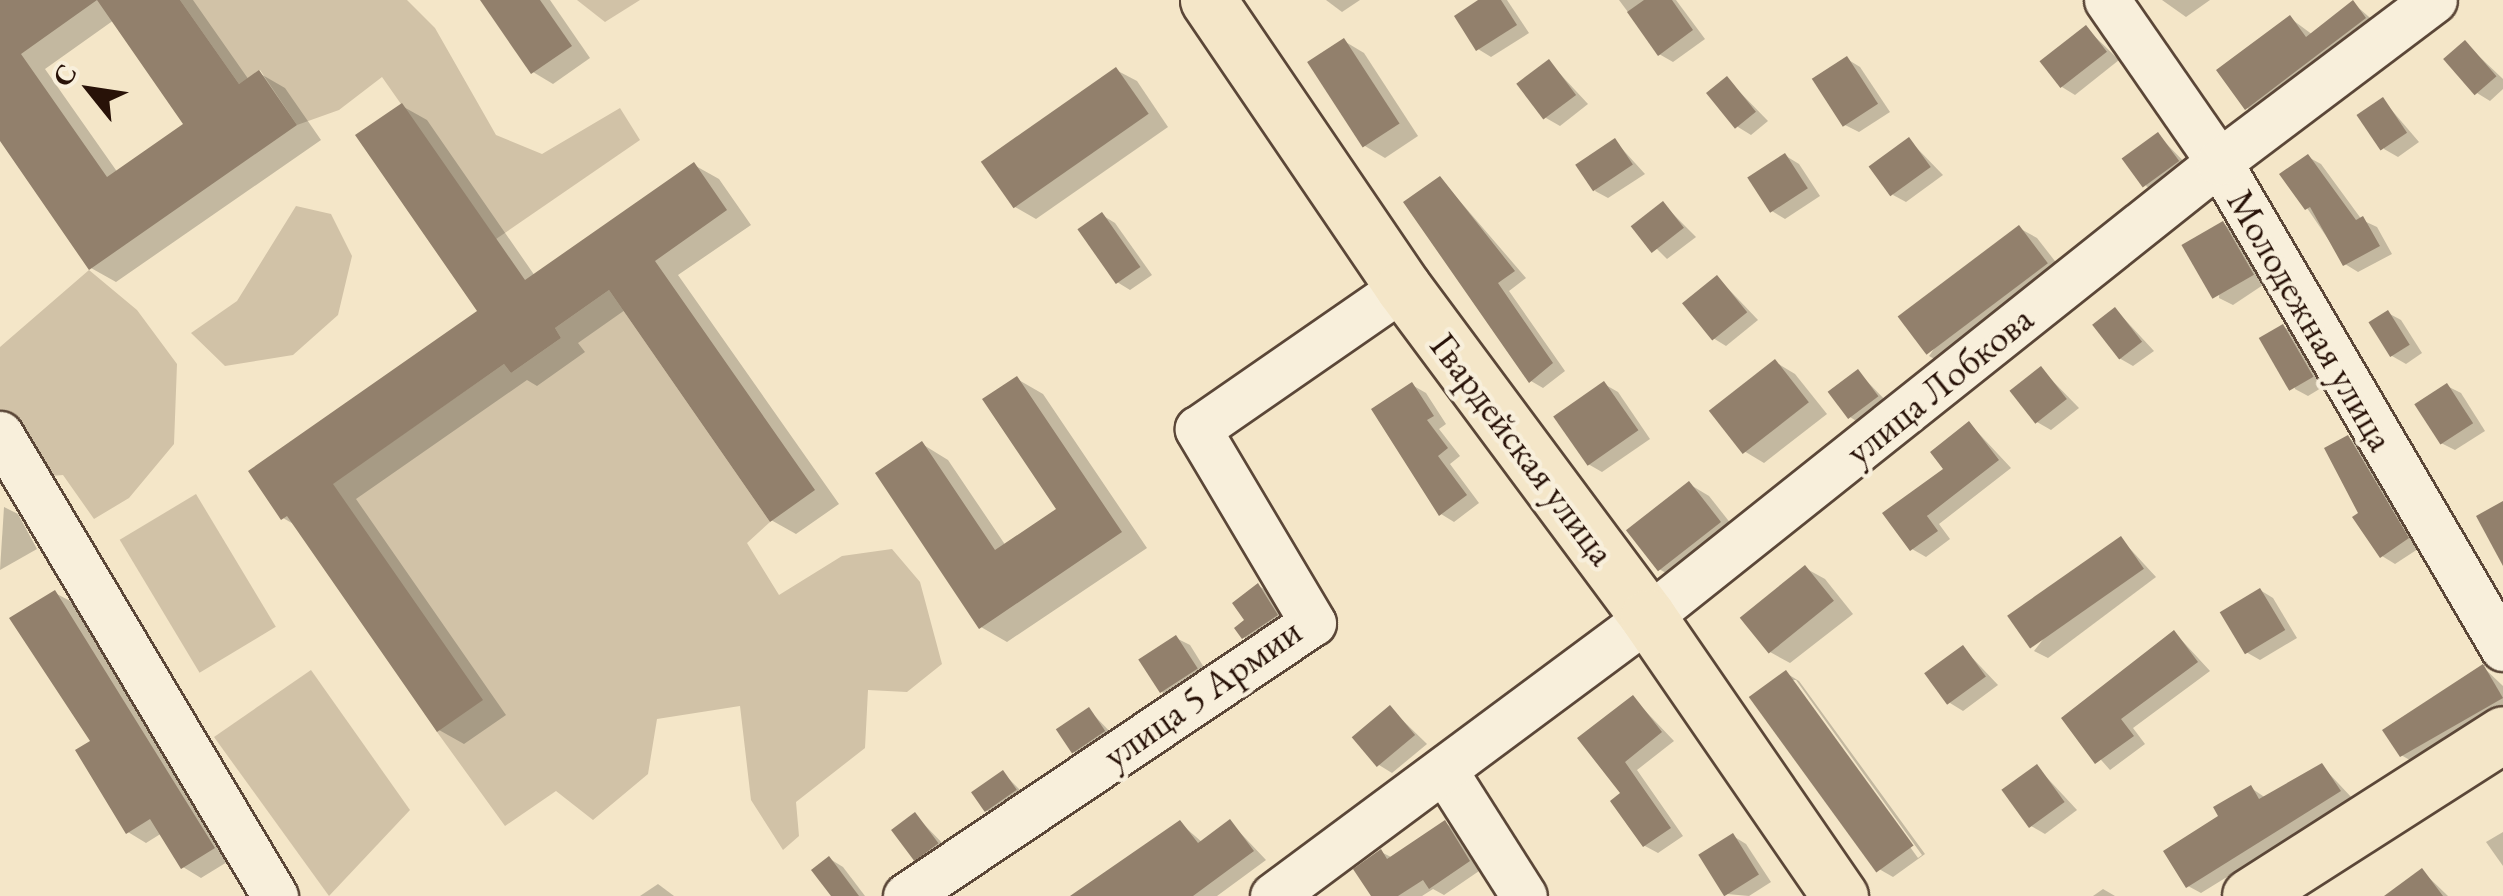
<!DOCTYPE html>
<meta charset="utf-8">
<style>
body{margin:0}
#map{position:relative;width:2503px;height:896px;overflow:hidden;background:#f4e6c8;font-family:"EB Garamond",serif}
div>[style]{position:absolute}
.green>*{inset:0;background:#d1c2a7;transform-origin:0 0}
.shadow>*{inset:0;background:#0003}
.building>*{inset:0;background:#92806c;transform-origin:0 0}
.roads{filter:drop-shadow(2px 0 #5b4738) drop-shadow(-2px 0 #5b4738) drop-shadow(0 2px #5b4738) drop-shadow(0 -2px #5b4738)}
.minor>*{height:45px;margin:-22.5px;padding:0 22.5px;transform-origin:22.5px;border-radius:22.5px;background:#f8efdb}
.major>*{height:55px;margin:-27.5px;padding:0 27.5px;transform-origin:27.5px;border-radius:27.5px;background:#f4e6c8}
span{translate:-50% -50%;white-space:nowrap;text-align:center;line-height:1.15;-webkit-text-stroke:9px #f8efdb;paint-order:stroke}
.street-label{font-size:38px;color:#281208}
.north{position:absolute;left:40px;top:40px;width:100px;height:100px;-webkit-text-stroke:8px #f8efdb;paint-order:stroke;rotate:300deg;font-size:28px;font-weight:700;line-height:40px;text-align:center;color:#281208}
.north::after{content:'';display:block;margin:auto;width:35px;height:45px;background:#281208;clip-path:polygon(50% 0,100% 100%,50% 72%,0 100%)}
</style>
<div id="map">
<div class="green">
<i style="clip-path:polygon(180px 0,407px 0,435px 28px,496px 135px,542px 154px,620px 108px,640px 140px,496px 239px,382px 77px,339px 110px,297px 125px,260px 70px,239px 84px)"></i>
<i style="clip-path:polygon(577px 0,640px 0,605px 22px)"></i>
<i style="clip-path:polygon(296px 206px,331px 214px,352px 256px,338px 315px,293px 355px,225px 366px,191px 333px,237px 301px)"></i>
<i style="clip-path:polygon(89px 270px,137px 310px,177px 364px,174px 444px,129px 498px,94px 519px,63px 475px,26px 478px,0 434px,0 347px)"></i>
<i style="clip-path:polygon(609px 290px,770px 522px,747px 543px,779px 595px,842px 556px,892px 549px,920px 582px,942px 664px,907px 692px,868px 690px,865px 748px,796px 802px,799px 836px,783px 850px,751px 800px,740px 706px,657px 719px,648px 774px,593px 820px,556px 791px,505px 826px,437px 732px,306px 502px,504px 364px,511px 373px,561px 338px,555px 328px)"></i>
<i style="left:196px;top:494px;width:155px;height:89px;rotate:59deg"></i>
<i style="clip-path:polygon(311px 670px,410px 810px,329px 896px,214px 737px)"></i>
</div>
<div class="shadow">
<i style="clip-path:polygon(evenodd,0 0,193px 0,249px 80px,259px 73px,285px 88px,321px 140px,116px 282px,91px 268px,0 137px,0 0,114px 20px,187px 125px,118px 173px,45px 69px,114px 20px)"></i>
<i style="clip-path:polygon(483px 0,550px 0,590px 58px,553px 84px,533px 72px)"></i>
<i style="clip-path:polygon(1326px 0,1360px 0,1342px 12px)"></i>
<i style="clip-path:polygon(1483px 0,1507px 0,1529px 33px,1491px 57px,1478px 49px)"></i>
<i style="clip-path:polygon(1619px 0,1676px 0,1705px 39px,1673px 62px,1659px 54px)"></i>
<i style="clip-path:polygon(2162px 0,2210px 0,2186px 17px)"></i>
<i style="clip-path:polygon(2353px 3px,2384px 30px,2266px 118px,2247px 108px,2290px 18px,2313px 35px)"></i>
<i style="clip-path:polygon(2086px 28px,2119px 60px,2075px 95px,2062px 87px)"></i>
<i style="clip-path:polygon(1344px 41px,1364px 53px,1418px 136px,1385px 158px,1365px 146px)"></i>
<i style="clip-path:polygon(2466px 44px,2503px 79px,2503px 89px,2490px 101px,2477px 93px)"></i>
<i style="clip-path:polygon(1847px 59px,1860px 67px,1890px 112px,1859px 132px,1845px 125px)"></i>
<i style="clip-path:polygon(1549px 62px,1588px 104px,1560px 126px,1546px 118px)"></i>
<i style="clip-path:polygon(1116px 70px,1137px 81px,1168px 127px,1036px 219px,1015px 207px)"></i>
<i style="clip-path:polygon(1727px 79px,1768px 121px,1751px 135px,1738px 127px)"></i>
<i style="clip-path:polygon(2383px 100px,2419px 142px,2398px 157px,2384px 149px)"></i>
<i style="clip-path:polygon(402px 106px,427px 120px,535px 276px,694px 165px,719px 179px,751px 225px,678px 275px,839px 504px,796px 534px,771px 520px,625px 310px,578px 343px,585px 352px,537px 386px,527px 380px,356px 499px,506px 715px,464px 744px,439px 730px,297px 526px,283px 518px,480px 312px)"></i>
<i style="clip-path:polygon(2158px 135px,2191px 169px,2159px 194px,2146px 186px)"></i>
<i style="clip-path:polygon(1909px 140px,1943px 175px,1906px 202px,1893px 195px)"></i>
<i style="clip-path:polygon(1615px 141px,1645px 174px,1608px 198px,1595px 191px)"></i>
<i style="clip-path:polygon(1786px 156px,1799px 164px,1820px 196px,1785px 219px,1772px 211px)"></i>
<i style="clip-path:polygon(2308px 157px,2321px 164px,2362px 220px,2377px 227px,2392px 254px,2358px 272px,2345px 264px,2307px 208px)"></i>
<i style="clip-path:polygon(1440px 178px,1526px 278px,1509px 291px,1565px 371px,1543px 388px,1531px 381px)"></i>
<i style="clip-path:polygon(1663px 204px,1696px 237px,1667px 259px,1634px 226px)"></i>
<i style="clip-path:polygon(1102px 215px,1115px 223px,1152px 275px,1130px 290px,1117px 282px)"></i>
<i style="clip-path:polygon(2223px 224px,2236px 231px,2266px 283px,2233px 305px,2219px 298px)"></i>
<i style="clip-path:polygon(2019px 228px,2037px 238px,2065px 274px,1947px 366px,1929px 356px)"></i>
<i style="clip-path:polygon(1718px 278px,1758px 320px,1726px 346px,1713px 338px)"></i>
<i style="clip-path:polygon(2116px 310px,2154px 351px,2133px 366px,2119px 358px)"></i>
<i style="clip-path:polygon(2388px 313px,2401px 320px,2422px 353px,2406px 364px,2392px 356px)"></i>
<i style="clip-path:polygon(2283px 327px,2297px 334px,2326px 385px,2308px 396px,2295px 389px)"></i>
<i style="clip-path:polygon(1775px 362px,1795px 374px,1827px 414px,1764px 463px,1744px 451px)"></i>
<i style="clip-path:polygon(2041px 369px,2079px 408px,2051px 430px,2037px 422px)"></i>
<i style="clip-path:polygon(1858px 372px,1890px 405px,1863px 425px,1850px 417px)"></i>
<i style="clip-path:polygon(1017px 379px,1043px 394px,1147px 548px,1007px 642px,981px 627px,922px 444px,948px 460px,1006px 546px,1059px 509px)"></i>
<i style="clip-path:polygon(1604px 384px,1618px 392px,1650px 439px,1602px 472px,1588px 464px)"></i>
<i style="clip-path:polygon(1412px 385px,1426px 393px,1446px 424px,1439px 429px,1460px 456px,1450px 464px,1479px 503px,1454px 522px,1441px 514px)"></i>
<i style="clip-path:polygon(2447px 386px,2461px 393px,2485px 431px,2455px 450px,2441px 443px)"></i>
<i style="clip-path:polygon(1970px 424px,2011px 468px,1939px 524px,1950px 539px,1926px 557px,1912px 549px)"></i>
<i style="clip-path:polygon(2348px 438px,2362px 446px,2421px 547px,2395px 564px,2382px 556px,2361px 514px)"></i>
<i style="clip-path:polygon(1689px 484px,1709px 496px,1739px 534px,1680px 581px,1659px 569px)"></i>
<i style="clip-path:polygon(4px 507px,18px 514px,37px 549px,0 570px)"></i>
<i style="clip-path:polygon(2121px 539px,2156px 577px,2048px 658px,2034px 651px)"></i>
<i style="clip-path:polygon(1805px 568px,1825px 579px,1853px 614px,1790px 663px,1770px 652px)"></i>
<i style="clip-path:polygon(1259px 586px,1272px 594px,1290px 623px,1257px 645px,1244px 637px)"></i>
<i style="clip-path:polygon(2260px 590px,2273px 598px,2297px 638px,2260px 660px,2246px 652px)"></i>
<i style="clip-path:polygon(55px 593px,74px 603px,232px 859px,201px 878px,183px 867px,162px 833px,146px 843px,128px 832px,93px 742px)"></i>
<i style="clip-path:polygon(2175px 633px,2210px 671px,2133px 728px,2145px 744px,2110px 770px,2064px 718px)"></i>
<i style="clip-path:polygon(1176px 638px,1190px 645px,1210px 677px,1175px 700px,1162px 692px)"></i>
<i style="clip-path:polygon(1963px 648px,1998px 685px,1963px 711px,1950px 703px)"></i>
<i style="clip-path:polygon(2483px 667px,2503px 686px,2503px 712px,2415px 763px,2401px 755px)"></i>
<i style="clip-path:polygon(evenodd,1786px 673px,1799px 681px,1925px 854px,1893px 877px,1879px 869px,1786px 673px,1790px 680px,1796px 680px,1922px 855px,1918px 858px,1790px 680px)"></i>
<i style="clip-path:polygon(1633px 698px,1674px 741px,1637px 770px,1683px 836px,1658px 853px,1645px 846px,1624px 794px,1581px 738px)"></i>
<i style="clip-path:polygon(1390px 708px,1427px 744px,1392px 773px,1379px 765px)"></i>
<i style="clip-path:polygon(1089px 710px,1117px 739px,1087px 759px,1073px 751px)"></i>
<i style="clip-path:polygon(2322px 766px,2353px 799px,2201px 893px,2188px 886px,2222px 817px,2251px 788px,2266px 798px)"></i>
<i style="clip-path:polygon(2037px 767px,2077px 810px,2045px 834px,2031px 826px)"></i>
<i style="clip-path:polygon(1003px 773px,1028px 798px,1000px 818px,986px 810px)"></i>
<i style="clip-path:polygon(915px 815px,950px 851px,928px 866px,915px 858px)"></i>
<i style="clip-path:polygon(1230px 822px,1266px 860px,1217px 896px,1096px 896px,1180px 823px,1203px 843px)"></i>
<i style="clip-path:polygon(1445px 823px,1458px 831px,1482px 869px,1444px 895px,1433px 889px,1422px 896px,1374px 896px,1381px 852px,1393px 858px)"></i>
<i style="clip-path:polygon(2503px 832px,2503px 866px,2486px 842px)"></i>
<i style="clip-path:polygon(1733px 836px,1746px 844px,1771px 882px,1749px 896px,1727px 894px)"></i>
<i style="clip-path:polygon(830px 859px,843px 867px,865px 896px,834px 896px)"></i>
<i style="clip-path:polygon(2422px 871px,2448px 896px,2389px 896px)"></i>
<i style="clip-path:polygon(658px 884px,674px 896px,640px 896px)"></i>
<i style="clip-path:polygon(2103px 889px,2115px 896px,2093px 896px)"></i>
</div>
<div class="building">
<i style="clip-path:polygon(evenodd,0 0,180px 0,239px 84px,259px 70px,297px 125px,89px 270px,0 141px,0 0,97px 0,183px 124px,107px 177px,21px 54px,97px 0)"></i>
<i style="clip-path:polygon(480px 0,540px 0,572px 46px,531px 74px)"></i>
<i style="clip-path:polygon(1478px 0,1501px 0,1517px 25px,1476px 51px,1454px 16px)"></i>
<i style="clip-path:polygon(1644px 0,1672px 0,1693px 30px,1658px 56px,1627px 12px)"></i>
<i style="clip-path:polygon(2353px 0,2366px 18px,2245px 110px,2216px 70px,2290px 15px,2306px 37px)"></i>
<i style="left:2086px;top:25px;width:34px;height:59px;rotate:52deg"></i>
<i style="left:1344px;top:38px;width:102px;height:44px;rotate:57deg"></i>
<i style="left:2465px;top:40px;width:48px;height:29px;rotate:49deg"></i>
<i style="left:1847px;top:56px;width:57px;height:42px;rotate:57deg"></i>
<i style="left:1549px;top:59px;width:45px;height:41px;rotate:53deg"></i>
<i style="left:1116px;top:67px;width:57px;height:165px;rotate:55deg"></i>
<i style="left:1727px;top:76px;width:46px;height:27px;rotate:51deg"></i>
<i style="left:2383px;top:97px;width:43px;height:32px;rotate:56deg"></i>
<i style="clip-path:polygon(402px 103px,525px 280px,694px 162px,727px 210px,655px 261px,815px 490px,770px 522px,609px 290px,555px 328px,561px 338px,511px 373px,504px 364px,333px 484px,483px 700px,437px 732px,287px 516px,281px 520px,248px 471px,477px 311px,355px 135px)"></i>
<i style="left:2158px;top:132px;width:36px;height:45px;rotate:54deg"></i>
<i style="left:1909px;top:137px;width:37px;height:50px;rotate:54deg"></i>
<i style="left:1615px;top:138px;width:32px;height:48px;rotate:56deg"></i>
<i style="left:1785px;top:153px;width:42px;height:45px;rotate:57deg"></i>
<i style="clip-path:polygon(2308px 154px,2356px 220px,2363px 216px,2380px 246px,2343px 266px,2310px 207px,2305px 210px,2279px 174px)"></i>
<i style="clip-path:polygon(1440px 176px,1515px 271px,1498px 283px,1553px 363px,1529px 383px,1403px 202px)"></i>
<i style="left:1663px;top:201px;width:34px;height:41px;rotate:52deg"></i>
<i style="left:1102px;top:212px;width:67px;height:30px;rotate:55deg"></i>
<i style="left:2223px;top:221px;width:62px;height:48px;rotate:60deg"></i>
<i style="left:2019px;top:225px;width:48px;height:152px;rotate:53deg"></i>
<i style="left:1717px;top:275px;width:48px;height:45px;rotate:51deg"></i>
<i style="left:2115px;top:307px;width:44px;height:29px;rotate:52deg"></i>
<i style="left:2388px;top:310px;width:41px;height:23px;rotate:58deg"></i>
<i style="left:2283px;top:324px;width:61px;height:28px;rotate:60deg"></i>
<i style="left:1775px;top:359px;width:55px;height:84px;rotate:52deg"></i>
<i style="left:2041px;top:366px;width:42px;height:40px;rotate:52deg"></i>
<i style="left:1858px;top:369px;width:34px;height:38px;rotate:53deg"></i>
<i style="clip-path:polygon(1017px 376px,1122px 532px,979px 629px,875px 473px,922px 441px,995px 550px,1056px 509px,982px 399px)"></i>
<i style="left:1604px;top:381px;width:60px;height:62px;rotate:55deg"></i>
<i style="clip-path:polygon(1412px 382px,1434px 416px,1427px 420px,1448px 448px,1438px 456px,1467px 495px,1439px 516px,1371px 409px)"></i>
<i style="left:2447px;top:383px;width:48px;height:39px;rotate:57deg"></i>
<i style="clip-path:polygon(1969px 421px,1999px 460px,1927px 516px,1938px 531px,1910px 551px,1882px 513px,1943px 469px,1930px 452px)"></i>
<i style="clip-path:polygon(2348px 435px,2409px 538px,2380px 558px,2352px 517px,2358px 513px,2324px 448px)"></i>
<i style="left:1689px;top:481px;width:52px;height:80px;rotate:52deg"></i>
<i style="clip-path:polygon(2503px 501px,2503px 566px,2476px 516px)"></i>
<i style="left:2121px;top:536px;width:40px;height:139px;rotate:55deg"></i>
<i style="left:1805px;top:565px;width:46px;height:84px;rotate:51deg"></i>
<i style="clip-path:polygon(1258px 583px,1278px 615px,1242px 639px,1234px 628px,1244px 620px,1232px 603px)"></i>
<i style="left:2260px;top:588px;width:49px;height:47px;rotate:59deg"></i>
<i style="clip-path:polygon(55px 590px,215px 848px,181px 869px,150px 819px,126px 834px,75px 750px,90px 741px,9px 618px)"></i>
<i style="clip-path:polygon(2174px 630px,2198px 662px,2121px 719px,2134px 736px,2095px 764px,2061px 718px)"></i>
<i style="left:1176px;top:635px;width:40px;height:45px;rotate:57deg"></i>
<i style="left:1963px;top:645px;width:39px;height:48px;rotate:54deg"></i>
<i style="clip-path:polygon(2483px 664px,2503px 698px,2400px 757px,2382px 730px)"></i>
<i style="left:1786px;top:670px;width:217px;height:46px;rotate:54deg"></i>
<i style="clip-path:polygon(1633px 695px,1662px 732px,1625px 762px,1671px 828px,1643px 847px,1610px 801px,1620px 793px,1577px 738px)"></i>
<i style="left:1390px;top:705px;width:39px;height:50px;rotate:50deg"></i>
<i style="left:1089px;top:707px;width:29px;height:40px;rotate:56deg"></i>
<i style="clip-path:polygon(2322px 763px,2341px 791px,2186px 888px,2163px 851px,2218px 816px,2213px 807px,2251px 785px,2259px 799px)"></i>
<i style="left:2037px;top:764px;width:47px;height:44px;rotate:54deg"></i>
<i style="left:1003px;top:770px;width:24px;height:39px;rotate:55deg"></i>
<i style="left:915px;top:812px;width:39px;height:30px;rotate:53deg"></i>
<i style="clip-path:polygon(1230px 819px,1254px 851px,1193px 896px,1070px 896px,1180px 820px,1198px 843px)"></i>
<i style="clip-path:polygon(1445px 820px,1470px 861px,1429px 889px,1423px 880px,1398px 896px,1371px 896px,1353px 869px,1381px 849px,1387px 859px)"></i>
<i style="left:1733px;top:833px;width:49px;height:41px;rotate:58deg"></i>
<i style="clip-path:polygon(829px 856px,859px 896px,831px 896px,811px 870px)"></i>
<i style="clip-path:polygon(2422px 868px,2443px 896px,2384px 896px)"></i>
</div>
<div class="roads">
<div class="minor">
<i style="left:2107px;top:0;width:197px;rotate:55.3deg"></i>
<i style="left:2219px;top:162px;width:563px;rotate:59.7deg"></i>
<i style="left:0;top:434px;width:538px;rotate:59.24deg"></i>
<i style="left:1444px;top:770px;width:149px;rotate:57.6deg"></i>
<i style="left:906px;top:896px;width:490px;rotate:-33.9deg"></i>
<i style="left:1313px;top:623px;width:226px;rotate:-120.7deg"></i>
<i style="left:1198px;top:429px;width:249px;rotate:-34.7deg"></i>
<i style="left:1273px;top:896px;width:467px;rotate:-36.6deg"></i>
<i style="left:1648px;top:617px;width:730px;rotate:-38.55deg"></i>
<i style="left:2219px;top:162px;width:269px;rotate:-37deg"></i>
</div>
<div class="major">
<i style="left:1208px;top:0;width:347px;rotate:55.8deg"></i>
<i style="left:1403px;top:287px;width:411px;rotate:53.4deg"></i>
<i style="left:1648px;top:617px;width:339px;rotate:55.5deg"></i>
<i style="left:2250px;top:896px;width:300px;rotate:-32.6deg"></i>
</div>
</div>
<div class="street-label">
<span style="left:2311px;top:320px;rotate:60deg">Молодежная улица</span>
<span style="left:1939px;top:385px;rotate:-39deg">улица Лобкова</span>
<span style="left:1523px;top:449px;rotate:53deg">Гвардейская улица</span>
<span style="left:1202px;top:693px;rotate:-35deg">улица 5 Армии</span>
</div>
<div class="north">С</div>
</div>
